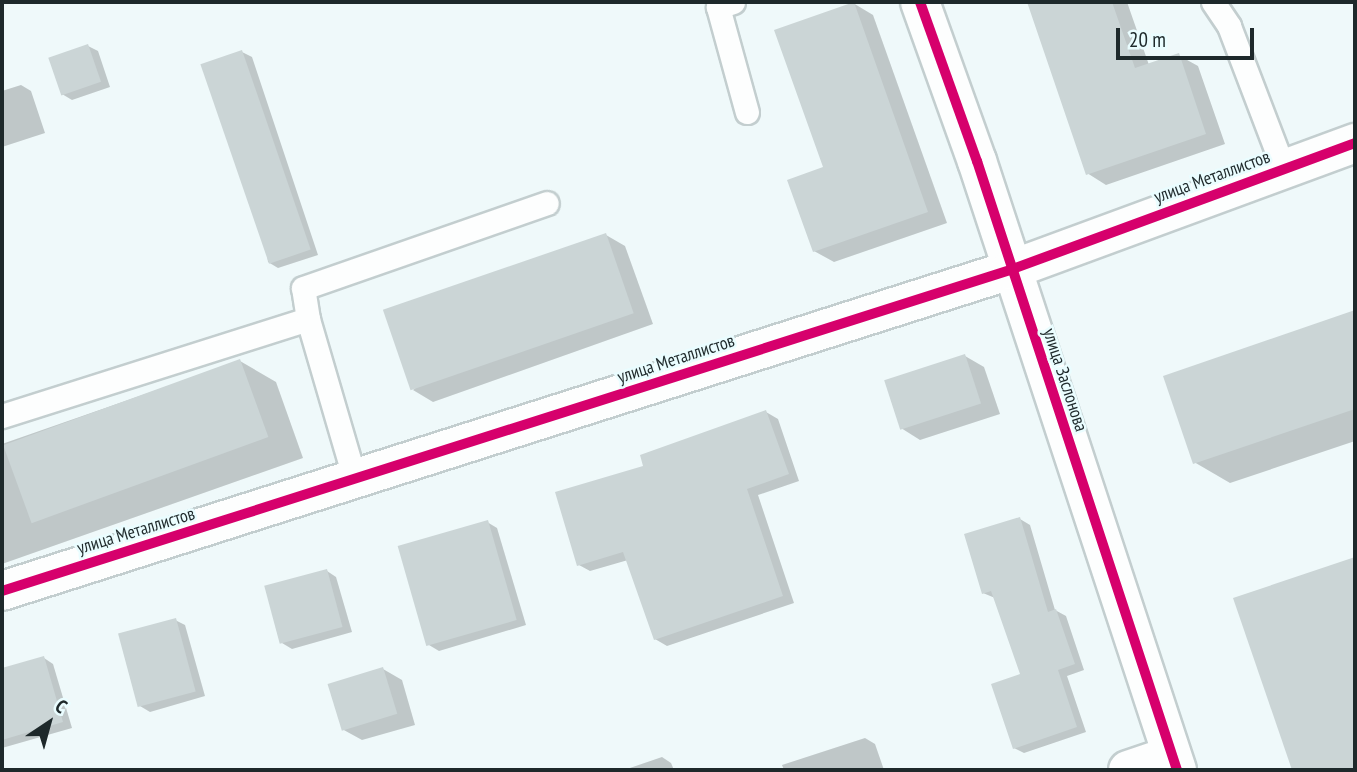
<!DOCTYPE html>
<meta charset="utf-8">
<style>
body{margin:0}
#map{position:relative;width:1357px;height:772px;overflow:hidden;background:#eff9fa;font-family:"PT Sans Narrow",sans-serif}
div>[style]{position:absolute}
.shadow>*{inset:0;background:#0003}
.building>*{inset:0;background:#cbd5d6;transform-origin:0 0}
.roads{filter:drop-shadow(2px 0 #c3cecf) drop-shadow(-2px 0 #c3cecf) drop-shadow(0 2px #c3cecf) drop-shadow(0 -2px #c3cecf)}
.lane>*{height:23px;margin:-11.5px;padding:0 11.5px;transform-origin:11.5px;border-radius:11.5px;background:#fdfefe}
.street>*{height:38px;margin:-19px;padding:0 19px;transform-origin:19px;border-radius:19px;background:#fdfefe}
.cycleway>*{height:10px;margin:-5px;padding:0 5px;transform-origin:5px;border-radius:5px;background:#d6006c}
span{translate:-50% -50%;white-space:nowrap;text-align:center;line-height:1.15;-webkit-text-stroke:5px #eafdff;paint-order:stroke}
.street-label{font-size:18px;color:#1e292b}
.frame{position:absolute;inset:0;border:4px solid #1e292b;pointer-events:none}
.north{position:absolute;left:14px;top:688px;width:70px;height:70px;-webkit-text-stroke:5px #eafdff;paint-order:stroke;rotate:36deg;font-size:19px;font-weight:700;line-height:28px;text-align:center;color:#1e292b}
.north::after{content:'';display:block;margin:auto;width:24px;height:32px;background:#1e292b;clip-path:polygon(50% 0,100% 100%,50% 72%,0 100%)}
.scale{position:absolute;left:1116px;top:28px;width:138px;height:32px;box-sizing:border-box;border:4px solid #1e292b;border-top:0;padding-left:9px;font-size:21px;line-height:24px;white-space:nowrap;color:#1e292b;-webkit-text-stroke:5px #eafdff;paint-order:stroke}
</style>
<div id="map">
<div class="shadow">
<i style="clip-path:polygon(1029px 2px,1127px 2px,1149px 65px,1178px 55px,1198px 66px,1225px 144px,1106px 185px,1087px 173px)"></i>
<i style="clip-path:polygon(853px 3px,873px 15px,947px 223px,834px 262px,814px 251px,825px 168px)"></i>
<i style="clip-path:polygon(88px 46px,98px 51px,110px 87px,72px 100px,62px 94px)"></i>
<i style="clip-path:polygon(242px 52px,252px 57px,318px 255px,278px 268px,268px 262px)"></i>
<i style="clip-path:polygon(21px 85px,31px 91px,45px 133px,2px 147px,2px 91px)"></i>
<i style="clip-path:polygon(606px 235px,625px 246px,653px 324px,433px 402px,413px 390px)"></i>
<i style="clip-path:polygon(1355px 312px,1355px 441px,1230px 483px,1194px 462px,1165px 377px)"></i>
<i style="clip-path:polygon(965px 356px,984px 367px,1000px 414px,920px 440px,901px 428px)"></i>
<i style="clip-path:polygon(240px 361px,276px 382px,303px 458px,2px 564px,2px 444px)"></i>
<i style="clip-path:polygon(766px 412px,778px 419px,799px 481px,758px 495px,794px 603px,667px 646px,655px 639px,628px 560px,590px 571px,579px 565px)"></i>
<i style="clip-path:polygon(1020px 519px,1030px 525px,1055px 610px,1066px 616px,1084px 670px,1067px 676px,1086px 732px,1024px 753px,1014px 748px,1022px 676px,995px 598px,983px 593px)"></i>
<i style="clip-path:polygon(487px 522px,497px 528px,526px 625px,439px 651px,429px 645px)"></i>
<i style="clip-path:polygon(1355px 559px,1355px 770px,1294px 770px,1236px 599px)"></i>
<i style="clip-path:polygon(327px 571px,336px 577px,352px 632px,292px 649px,282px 643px)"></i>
<i style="clip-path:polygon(175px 620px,185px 625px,205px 696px,150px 712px,140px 706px)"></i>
<i style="clip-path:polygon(44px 658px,53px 664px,72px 728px,2px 748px,2px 670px)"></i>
<i style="clip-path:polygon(383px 669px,402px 680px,415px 725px,362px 740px,342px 729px)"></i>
<i style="clip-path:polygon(865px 738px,875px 744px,884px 770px,784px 770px,782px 765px)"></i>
<i style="clip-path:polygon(662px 757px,671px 763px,674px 770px,624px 770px)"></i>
</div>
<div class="building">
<i style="clip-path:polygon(854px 2px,928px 212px,813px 252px,787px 180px,823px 167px,774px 30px)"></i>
<i style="clip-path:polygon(1027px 2px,1112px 2px,1135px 68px,1179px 53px,1206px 134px,1086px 175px)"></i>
<i style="left:88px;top:44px;width:40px;height:42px;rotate:71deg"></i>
<i style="left:242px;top:50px;width:211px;height:44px;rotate:71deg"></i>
<i style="left:606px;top:233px;width:85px;height:236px;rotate:71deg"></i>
<i style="clip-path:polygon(1355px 310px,1355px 409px,1193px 464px,1163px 376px)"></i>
<i style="left:965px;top:354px;width:52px;height:85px;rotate:72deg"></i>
<i style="left:240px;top:359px;width:83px;height:252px;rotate:70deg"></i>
<i style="clip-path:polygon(766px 410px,789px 474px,747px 489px,783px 596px,654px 640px,623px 552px,577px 566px,555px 492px,643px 466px,640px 455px)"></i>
<i style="clip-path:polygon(1020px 517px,1048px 612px,1056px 609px,1075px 664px,1058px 670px,1077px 727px,1013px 749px,991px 684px,1020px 674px,991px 591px,982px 594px,964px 534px)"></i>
<i style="left:488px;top:520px;width:104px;height:94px;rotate:74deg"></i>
<i style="clip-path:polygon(1355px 557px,1355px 770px,1292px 770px,1233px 598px)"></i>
<i style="left:327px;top:569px;width:60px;height:65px;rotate:75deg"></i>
<i style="left:176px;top:618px;width:76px;height:60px;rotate:75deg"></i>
<i style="clip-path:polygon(44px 656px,63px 722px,2px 740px,2px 668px)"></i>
<i style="left:383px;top:667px;width:49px;height:58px;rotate:73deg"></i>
</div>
<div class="roads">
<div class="lane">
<i style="left:733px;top:2px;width:16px;rotate:162deg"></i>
<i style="left:718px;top:7px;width:109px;rotate:74.6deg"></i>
<i style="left:1213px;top:2px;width:29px;rotate:56deg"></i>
<i style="left:1229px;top:26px;width:154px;rotate:69.1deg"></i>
<i style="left:2px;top:416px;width:321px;rotate:-17.6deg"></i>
<i style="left:355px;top:480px;width:168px;rotate:-106.3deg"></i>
<i style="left:308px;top:319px;width:31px;rotate:-99deg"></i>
<i style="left:303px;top:288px;width:258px;rotate:-19.2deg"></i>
</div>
<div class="street">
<i style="left:920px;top:2px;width:169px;rotate:70.3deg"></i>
<i style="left:977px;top:161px;width:641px;rotate:71.82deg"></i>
<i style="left:2px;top:591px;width:1058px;rotate:-17.66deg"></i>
<i style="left:1010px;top:270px;width:368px;rotate:-20.2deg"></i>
<i style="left:1128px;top:770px;width:46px;rotate:-18.8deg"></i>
</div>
</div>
<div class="cycleway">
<i style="left:920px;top:2px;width:169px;rotate:70.3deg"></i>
<i style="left:977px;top:161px;width:641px;rotate:71.82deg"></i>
<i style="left:2px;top:591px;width:1058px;rotate:-17.66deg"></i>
<i style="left:1010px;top:270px;width:368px;rotate:-20.2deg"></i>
</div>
<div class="street-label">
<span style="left:1212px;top:177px;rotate:-20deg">улица Металлистов</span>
<span style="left:676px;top:359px;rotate:-18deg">улица Металлистов</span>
<span style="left:1065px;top:380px;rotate:72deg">улица Заслонова</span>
<span style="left:136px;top:531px;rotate:-17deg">улица Металлистов</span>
</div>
<div class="frame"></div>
<div class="north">С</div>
<div class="scale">20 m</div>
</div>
